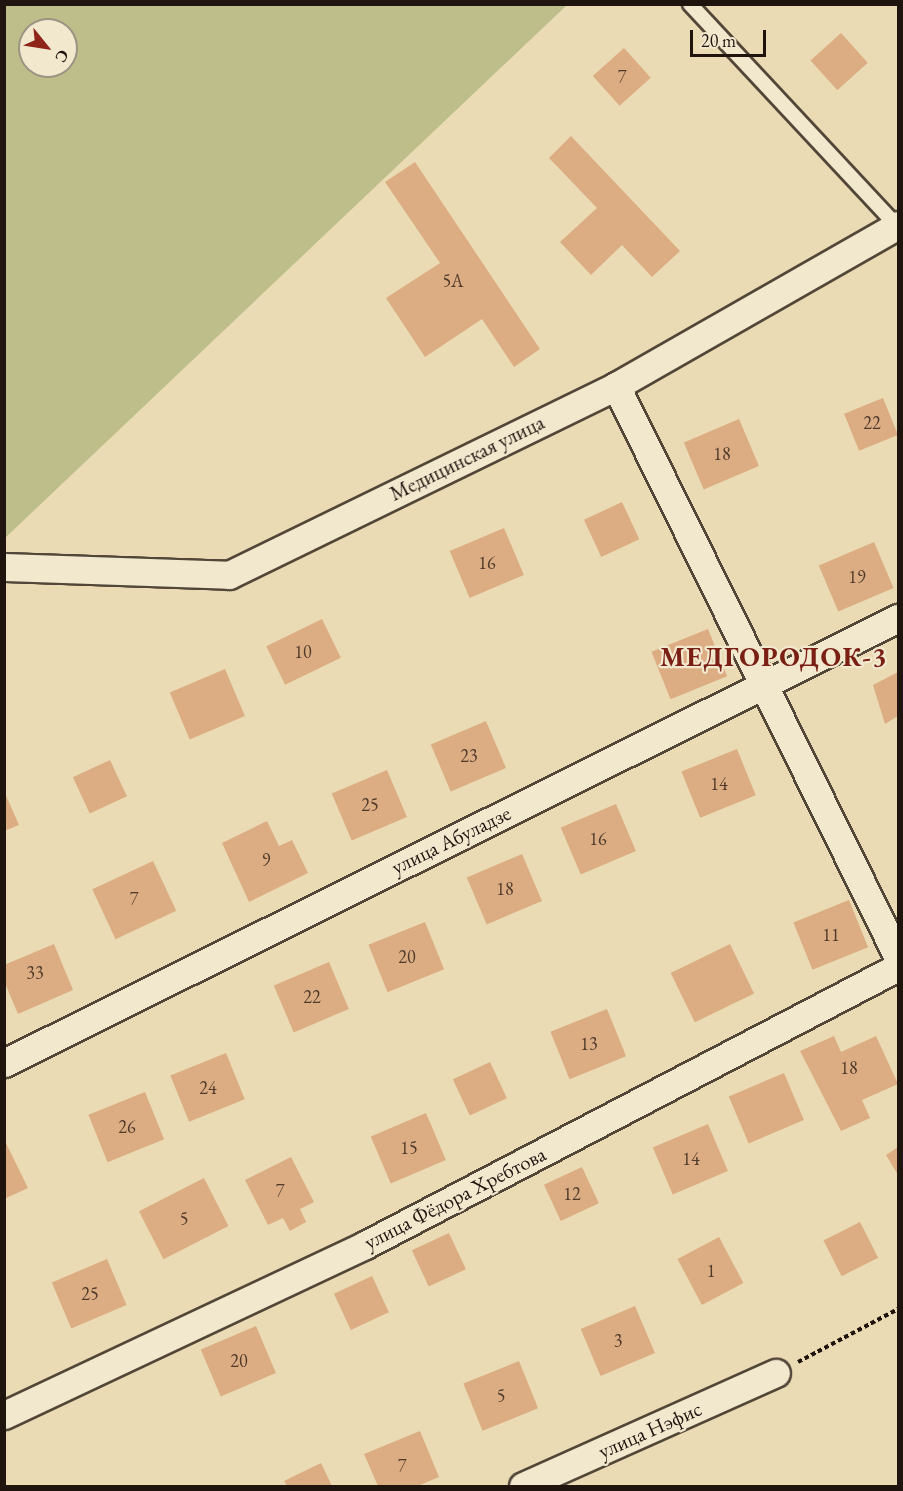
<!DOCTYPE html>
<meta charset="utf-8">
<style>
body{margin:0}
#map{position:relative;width:903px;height:1491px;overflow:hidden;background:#eadbb4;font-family:"EB Garamond",serif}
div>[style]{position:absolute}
.green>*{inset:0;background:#bdbe89}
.building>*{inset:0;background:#dcad82;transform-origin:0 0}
.path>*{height:4px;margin-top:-2px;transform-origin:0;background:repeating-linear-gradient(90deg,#20140f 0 4.5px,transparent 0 7.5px)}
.roads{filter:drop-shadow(2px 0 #524638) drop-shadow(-2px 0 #524638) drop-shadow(0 2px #524638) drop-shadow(0 -2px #524638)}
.service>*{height:14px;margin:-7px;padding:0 7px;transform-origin:7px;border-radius:7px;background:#f1e8ce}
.minor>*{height:27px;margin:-13.5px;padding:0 13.5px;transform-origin:13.5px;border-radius:13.5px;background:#f1e8ce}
span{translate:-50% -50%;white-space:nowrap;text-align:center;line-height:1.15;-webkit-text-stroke:4.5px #f1e8ce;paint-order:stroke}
.number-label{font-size:18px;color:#4f3a2c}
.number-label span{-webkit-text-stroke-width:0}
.street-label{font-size:21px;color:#20140f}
.district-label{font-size:27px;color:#7a1f14;font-weight:700;letter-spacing:1.5px}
.frame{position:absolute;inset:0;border:6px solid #20140f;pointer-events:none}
.north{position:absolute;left:18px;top:18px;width:60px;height:60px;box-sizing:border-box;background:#f1e8ce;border:2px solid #9d9382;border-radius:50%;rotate:120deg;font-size:16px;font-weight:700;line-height:24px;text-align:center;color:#20140f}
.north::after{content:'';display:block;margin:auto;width:21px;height:27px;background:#8f2418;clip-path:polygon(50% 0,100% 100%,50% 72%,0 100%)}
.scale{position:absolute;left:690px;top:30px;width:76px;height:27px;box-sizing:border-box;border:3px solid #20140f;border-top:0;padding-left:8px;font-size:18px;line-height:21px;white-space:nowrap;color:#20140f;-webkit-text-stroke:4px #f1e8ce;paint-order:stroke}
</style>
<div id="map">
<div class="green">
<i style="clip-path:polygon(evenodd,5px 4px,567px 4px,567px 5px,5px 538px,5px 4px,30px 30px,66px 30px,66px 66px,30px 66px,30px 30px)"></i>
</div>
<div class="building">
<i style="left:841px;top:33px;width:40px;height:41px;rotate:48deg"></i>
<i style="left:624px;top:48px;width:40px;height:42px;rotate:48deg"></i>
<i style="clip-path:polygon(571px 136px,680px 251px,652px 277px,622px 245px,591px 275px,560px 242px,597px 208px,549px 158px)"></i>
<i style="clip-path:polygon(415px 162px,540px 349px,514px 367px,482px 319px,425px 357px,386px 298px,440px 263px,385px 182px)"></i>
<i style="left:883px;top:398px;width:40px;height:42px;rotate:68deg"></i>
<i style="left:739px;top:419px;width:51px;height:60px;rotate:67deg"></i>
<i style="left:622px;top:502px;width:41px;height:42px;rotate:65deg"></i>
<i style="left:504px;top:528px;width:51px;height:59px;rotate:67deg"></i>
<i style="left:874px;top:542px;width:50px;height:60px;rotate:67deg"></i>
<i style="left:322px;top:619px;width:43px;height:62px;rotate:64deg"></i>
<i style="left:708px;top:629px;width:51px;height:61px;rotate:68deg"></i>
<i style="left:225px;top:669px;width:51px;height:60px;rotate:67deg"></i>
<i style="clip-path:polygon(898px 672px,898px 716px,885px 724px,873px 685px)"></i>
<i style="left:486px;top:721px;width:51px;height:60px;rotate:67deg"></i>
<i style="left:737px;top:749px;width:50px;height:60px;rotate:68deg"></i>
<i style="left:110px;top:760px;width:40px;height:41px;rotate:65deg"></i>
<i style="left:387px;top:770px;width:51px;height:60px;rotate:67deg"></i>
<i style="clip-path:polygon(4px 791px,19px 825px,4px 831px)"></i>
<i style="left:616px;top:804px;width:51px;height:60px;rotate:67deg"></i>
<i style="clip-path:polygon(267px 821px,279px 846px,292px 840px,308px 873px,249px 902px,222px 843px)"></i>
<i style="left:522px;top:854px;width:51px;height:60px;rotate:67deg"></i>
<i style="left:153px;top:861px;width:55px;height:67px;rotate:65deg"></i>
<i style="left:849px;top:900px;width:51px;height:60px;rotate:68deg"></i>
<i style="left:425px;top:922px;width:51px;height:61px;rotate:68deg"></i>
<i style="clip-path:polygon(54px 944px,73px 990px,18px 1014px,4px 981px,4px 965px)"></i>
<i style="left:730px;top:944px;width:55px;height:66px;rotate:64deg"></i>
<i style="left:329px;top:962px;width:51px;height:60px;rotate:67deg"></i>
<i style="left:607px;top:1009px;width:51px;height:61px;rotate:68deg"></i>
<i style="clip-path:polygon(834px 1036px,841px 1052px,876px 1036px,898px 1084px,862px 1100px,870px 1118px,841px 1131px,800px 1051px)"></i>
<i style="left:226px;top:1053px;width:50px;height:60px;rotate:68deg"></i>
<i style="left:490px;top:1062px;width:40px;height:41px;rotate:65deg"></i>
<i style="left:784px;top:1073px;width:51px;height:60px;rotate:67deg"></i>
<i style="left:145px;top:1092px;width:51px;height:61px;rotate:68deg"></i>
<i style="left:426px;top:1113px;width:51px;height:60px;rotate:67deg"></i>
<i style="left:708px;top:1124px;width:51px;height:60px;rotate:67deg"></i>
<i style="clip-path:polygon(4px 1139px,28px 1188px,4px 1199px)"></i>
<i style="clip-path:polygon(898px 1147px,898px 1175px,886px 1155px)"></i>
<i style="clip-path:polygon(291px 1157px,314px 1202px,300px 1209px,306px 1222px,290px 1231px,283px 1218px,268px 1225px,245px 1180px)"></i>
<i style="left:582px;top:1167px;width:40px;height:42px;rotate:65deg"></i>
<i style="left:204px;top:1178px;width:54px;height:73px;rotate:63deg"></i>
<i style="left:860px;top:1222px;width:40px;height:41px;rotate:63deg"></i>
<i style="left:449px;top:1233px;width:40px;height:41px;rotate:65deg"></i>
<i style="left:719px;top:1237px;width:52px;height:47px;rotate:62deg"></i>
<i style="left:107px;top:1259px;width:50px;height:60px;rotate:67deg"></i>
<i style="left:372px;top:1276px;width:40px;height:42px;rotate:65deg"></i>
<i style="left:635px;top:1306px;width:51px;height:59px;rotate:67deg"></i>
<i style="left:256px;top:1326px;width:51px;height:60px;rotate:67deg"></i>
<i style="left:519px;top:1361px;width:51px;height:60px;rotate:68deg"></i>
<i style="clip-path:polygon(420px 1431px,439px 1477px,418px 1486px,378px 1486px,364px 1454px)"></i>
<i style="clip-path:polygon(321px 1463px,332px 1486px,287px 1486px,284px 1481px)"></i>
</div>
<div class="path">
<i style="left:798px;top:1362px;width:113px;rotate:-27.9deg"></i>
</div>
<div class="roads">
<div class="service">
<i style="left:690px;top:4px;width:304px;rotate:47deg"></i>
</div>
<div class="minor">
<i style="left:616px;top:386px;width:637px;rotate:63.72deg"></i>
<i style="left:4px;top:567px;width:225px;rotate:2deg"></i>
<i style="left:229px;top:575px;width:431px;rotate:-26deg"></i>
<i style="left:616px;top:386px;width:325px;rotate:-29.7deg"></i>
<i style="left:4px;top:1063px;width:999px;rotate:-26.46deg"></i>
<i style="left:4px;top:1415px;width:399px;rotate:-25.2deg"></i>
<i style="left:365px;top:1245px;width:601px;rotate:-27.55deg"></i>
<i style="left:523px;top:1486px;width:277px;rotate:-24.1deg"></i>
</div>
</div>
<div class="number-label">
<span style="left:622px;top:77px">7</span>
<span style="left:453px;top:281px">5А</span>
<span style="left:872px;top:423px">22</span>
<span style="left:722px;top:454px">18</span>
<span style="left:487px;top:563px">16</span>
<span style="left:857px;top:577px">19</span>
<span style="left:303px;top:652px">10</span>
<span style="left:469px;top:756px">23</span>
<span style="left:719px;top:784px">14</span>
<span style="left:370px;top:805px">25</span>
<span style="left:598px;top:839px">16</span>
<span style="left:266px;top:860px">9</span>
<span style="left:505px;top:889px">18</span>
<span style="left:134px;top:899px">7</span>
<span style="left:831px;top:935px">11</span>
<span style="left:407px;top:957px">20</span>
<span style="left:35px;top:973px">33</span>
<span style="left:312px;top:997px">22</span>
<span style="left:589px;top:1044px">13</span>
<span style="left:849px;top:1068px">18</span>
<span style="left:208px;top:1088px">24</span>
<span style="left:127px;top:1127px">26</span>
<span style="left:409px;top:1148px">15</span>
<span style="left:691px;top:1159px">14</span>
<span style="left:280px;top:1191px">7</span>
<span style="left:572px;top:1194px">12</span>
<span style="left:184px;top:1219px">5</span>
<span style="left:711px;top:1271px">1</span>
<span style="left:90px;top:1294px">25</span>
<span style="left:618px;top:1341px">3</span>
<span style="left:239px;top:1361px">20</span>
<span style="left:501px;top:1396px">5</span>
<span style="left:402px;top:1466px">7</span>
</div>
<div class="street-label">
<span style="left:467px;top:458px;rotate:-26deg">Медицинская улица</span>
<span style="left:451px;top:840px;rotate:-26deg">улица Абуладзе</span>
<span style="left:455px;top:1198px;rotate:-27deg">улица Фёдора Хребтова</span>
<span style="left:650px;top:1430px;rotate:-24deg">улица Нэфис</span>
</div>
<div class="district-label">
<span style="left:774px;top:657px">МЕДГОРОДОК-3</span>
</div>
<div class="frame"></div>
<div class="north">С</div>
<div class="scale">20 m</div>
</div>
